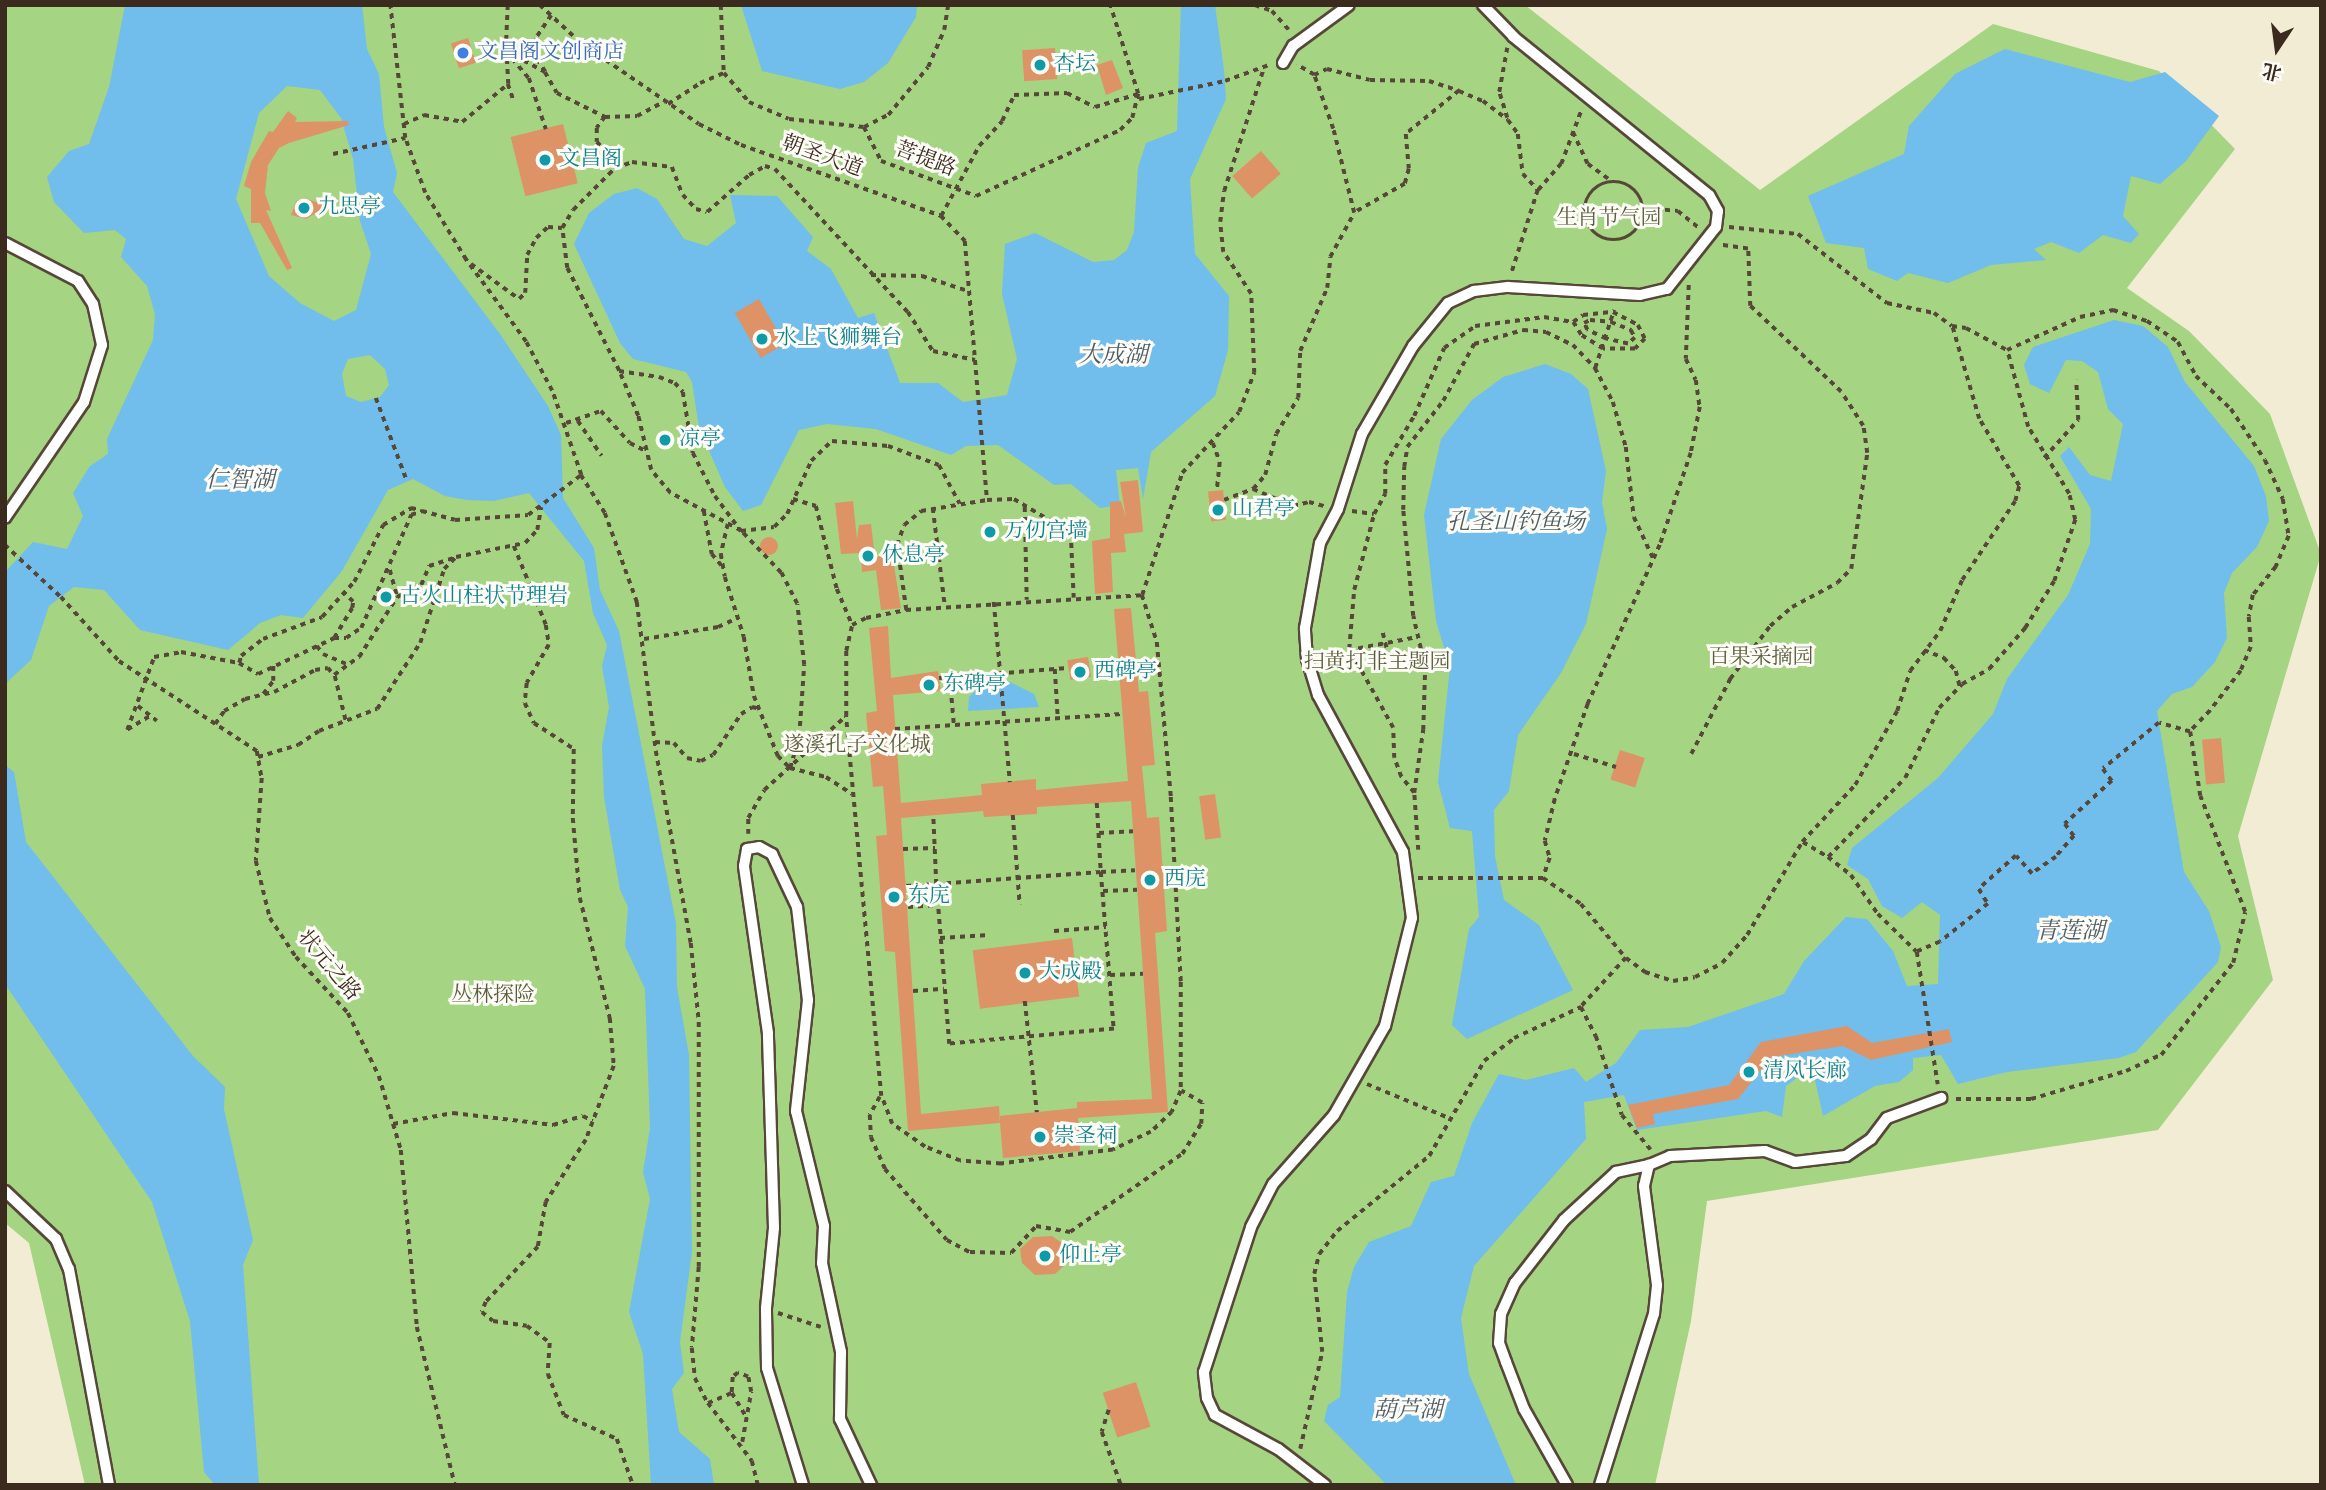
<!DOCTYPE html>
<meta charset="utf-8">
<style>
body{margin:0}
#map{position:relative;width:2326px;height:1490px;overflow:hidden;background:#f3ecd5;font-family:"Old Standard TT","Noto Serif SC",serif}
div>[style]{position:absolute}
.green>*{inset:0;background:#a5d483}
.water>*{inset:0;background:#71bdeb}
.building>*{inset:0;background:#de9366;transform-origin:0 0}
.round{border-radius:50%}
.path>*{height:3.5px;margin-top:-1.75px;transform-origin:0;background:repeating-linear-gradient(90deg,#574739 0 5px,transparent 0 10px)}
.path>.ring{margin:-1.75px;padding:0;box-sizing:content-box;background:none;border:3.5px solid #574739;border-radius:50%}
.roads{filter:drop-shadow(2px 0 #574739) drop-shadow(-2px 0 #574739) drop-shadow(0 2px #574739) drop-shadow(0 -2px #574739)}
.lane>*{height:10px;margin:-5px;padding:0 5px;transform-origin:5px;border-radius:5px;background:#fff}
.dots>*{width:19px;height:19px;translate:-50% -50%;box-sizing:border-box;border:4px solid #fdfcf7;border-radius:50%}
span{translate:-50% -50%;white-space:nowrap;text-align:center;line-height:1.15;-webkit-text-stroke:6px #fdfcf7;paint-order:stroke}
.shop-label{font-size:21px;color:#366cbe}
.left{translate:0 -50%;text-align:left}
.culture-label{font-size:21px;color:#0d838f}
.street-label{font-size:21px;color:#3b2a1e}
.park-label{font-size:21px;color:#5b5d3c}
.water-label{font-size:23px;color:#4e5d66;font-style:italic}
.frame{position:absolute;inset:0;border:7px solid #3b2a1e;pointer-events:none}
.north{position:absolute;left:2242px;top:14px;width:70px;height:70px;-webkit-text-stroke:5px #fdfcf7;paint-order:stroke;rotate:193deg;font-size:19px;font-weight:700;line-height:28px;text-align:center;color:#3b2a1e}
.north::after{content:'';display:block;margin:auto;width:24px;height:32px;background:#3b2a1e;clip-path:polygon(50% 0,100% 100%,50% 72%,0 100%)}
</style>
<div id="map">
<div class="green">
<i style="clip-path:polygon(5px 5px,1525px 5px,1760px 190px,1993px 24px,2159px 71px,2235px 149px,2127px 288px,2189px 331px,2270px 414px,2321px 554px,2238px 836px,2273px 980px,2158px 1130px,1707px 1201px,1691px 1321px,1655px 1485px,85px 1485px,29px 1243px,5px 1223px)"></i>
</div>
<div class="water">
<i style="clip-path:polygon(evenodd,125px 5px,362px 5px,367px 49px,379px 74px,384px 127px,397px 173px,393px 192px,500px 334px,548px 406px,561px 435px,563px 498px,594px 548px,600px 590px,619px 631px,676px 923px,677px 987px,689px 1055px,692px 1252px,680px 1342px,684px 1373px,672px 1389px,679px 1432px,710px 1459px,714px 1485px,651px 1485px,643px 1354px,629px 1312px,650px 1199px,643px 1172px,650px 1128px,645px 989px,625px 946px,628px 907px,620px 890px,604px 797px,602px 746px,609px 707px,602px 666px,607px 645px,593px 613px,584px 561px,529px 493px,494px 501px,467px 500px,445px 496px,413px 479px,388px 490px,342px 571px,303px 618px,281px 615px,260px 623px,228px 650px,140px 630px,104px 590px,74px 587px,49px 606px,31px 660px,5px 684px,5px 572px,33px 542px,67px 549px,83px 516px,73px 493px,90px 466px,108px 454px,107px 439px,153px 340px,155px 314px,147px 286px,121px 257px,126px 239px,115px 230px,84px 233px,54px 202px,47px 177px,69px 151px,89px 144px,109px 87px,125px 5px,287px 86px,320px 90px,341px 118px,353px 159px,360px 221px,371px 254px,356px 310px,334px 321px,300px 303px,269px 276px,236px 199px,259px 113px,287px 86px,125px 5px,370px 355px,385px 369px,389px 385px,380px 397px,361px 402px,346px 396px,342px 374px,348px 359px,370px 355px)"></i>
<i style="clip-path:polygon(741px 5px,917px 5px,916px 17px,888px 63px,864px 82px,840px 89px,762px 71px)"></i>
<i style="clip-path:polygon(1181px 5px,1215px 5px,1224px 70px,1226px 99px,1190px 179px,1195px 254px,1229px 296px,1228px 350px,1215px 396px,1151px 452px,1143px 499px,1138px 468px,1116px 470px,1120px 505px,1100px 508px,1071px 484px,1054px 485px,998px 445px,966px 446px,951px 455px,876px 429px,827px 424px,799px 430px,761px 505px,743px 511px,725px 487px,699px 428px,692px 382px,686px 372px,633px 359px,620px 343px,574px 244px,589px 213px,614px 194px,637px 188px,657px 199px,684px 239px,707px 246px,736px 223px,730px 195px,777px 196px,813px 237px,807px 251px,831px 269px,858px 318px,874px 313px,900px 383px,938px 383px,963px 402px,1007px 395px,1017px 359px,1002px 294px,1005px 244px,1035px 233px,1093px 262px,1114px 260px,1127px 250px,1134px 232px,1138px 168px,1146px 143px,1177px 131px)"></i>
<i style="clip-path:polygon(2005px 49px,2130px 82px,2165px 72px,2219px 116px,2186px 161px,2160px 184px,2131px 176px,2123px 216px,2139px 234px,2131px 243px,2103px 235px,2079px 253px,2051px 242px,2034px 249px,2046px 260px,1991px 265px,1948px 283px,1908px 273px,1897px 281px,1868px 269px,1864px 248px,1826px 243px,1808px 196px,1904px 154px,1909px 126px,1955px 74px)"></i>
<i style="clip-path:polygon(2114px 320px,2143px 326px,2168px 347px,2185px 382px,2254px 466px,2266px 496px,2269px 521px,2257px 547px,2232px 573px,2224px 593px,2227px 638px,2215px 662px,2192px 687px,2172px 694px,2157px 711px,2184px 872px,2209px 911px,2221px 947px,2218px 962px,2136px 1052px,2119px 1058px,2007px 1072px,1958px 1084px,1941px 1055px,1913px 1058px,1913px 1070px,1899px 1082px,1875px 1086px,1823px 1116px,1815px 1080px,1797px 1078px,1786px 1086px,1782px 1117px,1766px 1111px,1637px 1130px,1624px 1095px,1584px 1102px,1586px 1139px,1474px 1266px,1461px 1318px,1469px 1374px,1516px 1485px,1387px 1485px,1324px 1421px,1328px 1405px,1340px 1397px,1347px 1292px,1354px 1267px,1369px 1242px,1411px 1226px,1431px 1182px,1454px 1176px,1472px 1123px,1499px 1074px,1526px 1080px,1574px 1068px,1586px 1082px,1616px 1063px,1640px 1030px,1688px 1027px,1784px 994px,1804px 961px,1846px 917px,1867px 919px,1893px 951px,1907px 986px,1938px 984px,1940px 915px,1922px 902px,1902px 918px,1882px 906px,1868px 879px,1847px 865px,1852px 848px,1938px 778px,1993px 714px,2007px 679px,2068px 595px,2090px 544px,2091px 509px,2060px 456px,2069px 447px,2090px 475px,2111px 481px,2123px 424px,2108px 409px,2098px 372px,2082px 361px,2066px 360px,2049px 393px,2030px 384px,2024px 365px,2033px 347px)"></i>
<i style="clip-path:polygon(1545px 364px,1571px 374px,1588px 389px,1606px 471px,1602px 502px,1607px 529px,1586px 624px,1561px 673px,1518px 735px,1509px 791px,1494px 810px,1495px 856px,1504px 900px,1539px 925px,1573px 990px,1467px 1039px,1452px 1025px,1469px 929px,1479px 917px,1472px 831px,1450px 828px,1438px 782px,1450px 667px,1436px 621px,1424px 515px,1441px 439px,1472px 400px,1503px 377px)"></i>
<i style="clip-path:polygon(1008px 681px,1034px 694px,1039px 707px,968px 711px,969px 697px,980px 686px)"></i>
<i style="clip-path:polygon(5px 765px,14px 772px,26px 842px,193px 1056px,225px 1087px,224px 1109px,253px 1240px,243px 1265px,259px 1485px,215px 1485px,204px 1472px,190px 1321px,152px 1202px,5px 984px)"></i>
</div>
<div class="building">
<i style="left:468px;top:38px;width:26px;height:18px;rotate:72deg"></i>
<i style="left:1055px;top:48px;width:31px;height:33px;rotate:86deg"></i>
<i style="clip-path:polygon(1112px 60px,1123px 88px,1106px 95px,1097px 65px)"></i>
<i style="clip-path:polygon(288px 111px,297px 118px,295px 122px,348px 121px,349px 125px,289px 143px,279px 148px,268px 165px,265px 193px,271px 211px,266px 210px,292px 268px,287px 270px,260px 223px,251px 223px,251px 189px,244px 186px,251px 162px,269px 131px,273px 132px)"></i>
<i style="left:563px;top:124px;width:61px;height:54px;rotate:76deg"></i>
<i style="left:1261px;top:151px;width:30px;height:38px;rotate:49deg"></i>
<i style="clip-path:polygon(304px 198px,328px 206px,306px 219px,291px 215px,296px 201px)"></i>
<i style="left:759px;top:299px;width:52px;height:28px;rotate:60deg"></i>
<i style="clip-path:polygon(1138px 480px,1143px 532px,1124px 534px,1126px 552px,1111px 553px,1113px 592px,1095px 594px,1092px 541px,1110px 538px,1110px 502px,1121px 501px,1126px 518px,1120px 482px)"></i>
<i style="left:1223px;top:490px;width:30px;height:15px;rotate:84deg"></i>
<i style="clip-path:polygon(853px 501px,857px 539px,859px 525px,871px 524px,875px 557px,892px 554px,901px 608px,881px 610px,876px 570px,862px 572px,861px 553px,841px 554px,835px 503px)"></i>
<i class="round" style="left:760px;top:537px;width:18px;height:18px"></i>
<i style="clip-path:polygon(evenodd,1131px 608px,1139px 692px,1148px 691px,1155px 765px,1142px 766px,1147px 818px,1159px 817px,1167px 931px,1155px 933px,1168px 1112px,1078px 1118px,1080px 1151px,1003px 1158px,1000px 1123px,908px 1131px,895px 952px,885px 951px,876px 836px,887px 835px,883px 786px,873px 787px,866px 713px,877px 711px,869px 628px,888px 626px,891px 678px,938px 671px,941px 691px,893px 695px,901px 803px,982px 795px,981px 784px,1036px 779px,1036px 790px,1128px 781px,1114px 609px,1131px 608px,1131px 801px,1152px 1099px,1077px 1102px,1077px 1108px,999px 1116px,1000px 1123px,999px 1106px,921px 1114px,901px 818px,983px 811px,984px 817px,1037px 814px,1037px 807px,1131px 801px)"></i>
<i style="left:1088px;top:657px;width:20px;height:21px;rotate:81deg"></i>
<i style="left:2221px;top:738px;width:45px;height:19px;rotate:85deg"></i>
<i style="left:1620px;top:750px;width:26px;height:31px;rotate:18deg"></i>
<i style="left:1215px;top:794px;width:44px;height:16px;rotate:82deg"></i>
<i style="left:1072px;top:938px;width:59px;height:100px;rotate:83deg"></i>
<i style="clip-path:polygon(1847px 1026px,1872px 1043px,1949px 1029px,1952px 1042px,1871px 1060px,1843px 1046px,1771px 1057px,1738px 1099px,1653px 1114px,1655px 1124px,1637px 1128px,1628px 1105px,1729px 1085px,1761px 1042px)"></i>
<i style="clip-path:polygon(1052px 1236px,1069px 1248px,1068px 1262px,1055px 1274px,1035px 1275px,1022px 1263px,1020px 1249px,1033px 1237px)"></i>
<i style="left:1136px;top:1382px;width:47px;height:35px;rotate:72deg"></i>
</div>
<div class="path">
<i style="left:508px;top:5px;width:46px;rotate:92.5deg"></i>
<i style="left:506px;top:51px;width:35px;rotate:50deg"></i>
<i style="left:529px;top:78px;width:54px;rotate:71.6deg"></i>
<i style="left:540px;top:5px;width:56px;rotate:42.8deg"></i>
<i style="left:581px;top:43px;width:143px;rotate:34.5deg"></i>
<i style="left:699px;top:124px;width:47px;rotate:26.6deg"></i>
<i style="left:741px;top:145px;width:212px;rotate:19.5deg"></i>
<i style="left:941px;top:216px;width:35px;rotate:46deg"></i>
<i style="left:965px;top:241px;width:260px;rotate:85.1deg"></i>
<i style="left:987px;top:500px;width:27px;rotate:-2deg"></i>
<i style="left:1014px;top:499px;width:66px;rotate:30.8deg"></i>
<i style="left:1071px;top:533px;width:65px;rotate:87.4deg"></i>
<i style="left:721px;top:5px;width:68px;rotate:87.5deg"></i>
<i style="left:724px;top:73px;width:38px;rotate:49deg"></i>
<i style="left:749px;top:102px;width:43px;rotate:23deg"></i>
<i style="left:789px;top:119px;width:75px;rotate:6.1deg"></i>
<i style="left:864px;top:127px;width:38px;rotate:63deg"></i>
<i style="left:881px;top:161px;width:101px;rotate:20.2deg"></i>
<i style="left:976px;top:196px;width:158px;rotate:-24.6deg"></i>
<i style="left:1120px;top:130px;width:17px;rotate:-45deg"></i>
<i style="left:1132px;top:118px;width:25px;rotate:-76deg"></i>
<i style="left:1138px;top:94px;width:93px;rotate:-107.5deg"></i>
<i style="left:1255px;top:5px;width:18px;rotate:19deg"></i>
<i style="left:1272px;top:11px;width:25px;rotate:48deg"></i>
<i style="left:506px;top:51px;width:44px;rotate:28.3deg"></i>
<i style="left:545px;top:72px;width:24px;rotate:60deg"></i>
<i style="left:557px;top:93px;width:54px;rotate:26.6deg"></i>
<i style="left:605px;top:117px;width:32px;rotate:-2deg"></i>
<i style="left:637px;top:116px;width:30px;rotate:-28deg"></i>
<i style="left:545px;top:72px;width:22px;rotate:-122deg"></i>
<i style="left:533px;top:53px;width:17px;rotate:-77deg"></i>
<i style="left:537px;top:36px;width:25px;rotate:-56deg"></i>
<i style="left:1314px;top:75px;width:14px;rotate:-25deg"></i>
<i style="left:1327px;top:69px;width:44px;rotate:14.3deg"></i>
<i style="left:1370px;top:80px;width:59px;rotate:1deg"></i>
<i style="left:1429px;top:81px;width:32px;rotate:18deg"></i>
<i style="left:1459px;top:91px;width:68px;rotate:140.9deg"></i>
<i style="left:1406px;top:134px;width:35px;rotate:85deg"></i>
<i style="left:1409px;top:169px;width:16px;rotate:105deg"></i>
<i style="left:1405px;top:184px;width:59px;rotate:150.4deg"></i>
<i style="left:508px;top:84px;width:18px;rotate:71deg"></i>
<i style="left:1459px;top:91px;width:26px;rotate:23deg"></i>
<i style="left:1483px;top:101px;width:31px;rotate:37deg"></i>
<i style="left:1508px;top:120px;width:17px;rotate:54deg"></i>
<i style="left:1518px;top:134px;width:40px;rotate:82.9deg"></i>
<i style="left:1523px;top:174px;width:22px;rotate:47deg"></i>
<i style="left:1538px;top:190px;width:89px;rotate:107.6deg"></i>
<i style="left:1139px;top:99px;width:88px;rotate:-11.8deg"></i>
<i style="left:1225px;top:81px;width:47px;rotate:-20deg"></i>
<i style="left:668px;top:104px;width:38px;rotate:-33deg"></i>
<i style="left:700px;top:83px;width:26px;rotate:-23deg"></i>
<i style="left:605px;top:117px;width:14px;rotate:126deg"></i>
<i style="left:597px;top:128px;width:14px;rotate:90deg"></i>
<i style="left:597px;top:142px;width:33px;rotate:47deg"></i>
<i style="left:1507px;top:118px;width:27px;rotate:-107deg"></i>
<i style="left:1499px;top:92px;width:45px;rotate:-79.7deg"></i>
<i style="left:404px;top:124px;width:22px;rotate:-24deg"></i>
<i style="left:424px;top:115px;width:39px;rotate:10deg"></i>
<i style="left:462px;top:122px;width:60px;rotate:-39.6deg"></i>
<i style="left:508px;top:84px;width:33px;rotate:-93deg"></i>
<i style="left:864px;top:127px;width:27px;rotate:-27deg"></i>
<i style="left:888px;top:115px;width:62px;rotate:-50.2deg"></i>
<i style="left:928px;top:67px;width:40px;rotate:-66.6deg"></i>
<i style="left:944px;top:30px;width:25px;rotate:-81deg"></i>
<i style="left:1573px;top:132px;width:35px;rotate:65deg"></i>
<i style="left:1588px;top:164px;width:29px;rotate:36deg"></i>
<i style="left:333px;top:154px;width:74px;rotate:-12.5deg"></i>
<i class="ring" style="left:1585px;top:182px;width:54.5px;height:54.5px"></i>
<i style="left:1538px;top:190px;width:35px;rotate:-49deg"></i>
<i style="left:1561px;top:164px;width:60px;rotate:-69.4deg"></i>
<i style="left:1645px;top:208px;width:33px;rotate:5deg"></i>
<i style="left:1678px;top:211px;width:26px;rotate:39deg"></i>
<i style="left:941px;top:216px;width:80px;rotate:-61.5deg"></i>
<i style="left:979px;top:146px;width:34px;rotate:-47deg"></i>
<i style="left:1002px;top:121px;width:29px;rotate:-65deg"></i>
<i style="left:1014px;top:95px;width:53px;rotate:-2.2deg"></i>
<i style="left:1067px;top:93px;width:31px;rotate:27deg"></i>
<i style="left:1095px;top:107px;width:45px;rotate:-16.8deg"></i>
<i style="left:1729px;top:227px;width:69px;rotate:5.8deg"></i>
<i style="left:1798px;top:234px;width:113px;rotate:37.8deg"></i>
<i style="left:1887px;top:303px;width:48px;rotate:12deg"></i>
<i style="left:1934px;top:313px;width:22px;rotate:36deg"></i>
<i style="left:1952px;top:326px;width:14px;rotate:8deg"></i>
<i style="left:1966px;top:328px;width:47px;rotate:28.2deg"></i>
<i style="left:2007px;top:350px;width:80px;rotate:-24.3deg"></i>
<i style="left:2080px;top:317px;width:34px;rotate:-12deg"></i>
<i style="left:2113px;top:310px;width:36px;rotate:18deg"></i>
<i style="left:2147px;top:321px;width:37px;rotate:34deg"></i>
<i style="left:2178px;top:342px;width:38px;rotate:62deg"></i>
<i style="left:2196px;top:376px;width:48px;rotate:43.3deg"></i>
<i style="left:2231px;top:409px;width:61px;rotate:56.3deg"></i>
<i style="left:2265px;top:460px;width:43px;rotate:65.2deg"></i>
<i style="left:2283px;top:499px;width:37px;rotate:81deg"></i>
<i style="left:2289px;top:536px;width:34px;rotate:113deg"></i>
<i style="left:2276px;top:567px;width:36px;rotate:129deg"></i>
<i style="left:2253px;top:595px;width:22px;rotate:100deg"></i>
<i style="left:2249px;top:617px;width:30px;rotate:86deg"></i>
<i style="left:2251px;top:647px;width:26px;rotate:113deg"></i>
<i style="left:2241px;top:671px;width:51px;rotate:127.8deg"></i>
<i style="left:2210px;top:711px;width:29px;rotate:134deg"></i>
<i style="left:2190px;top:732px;width:32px;rotate:-164deg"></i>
<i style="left:2159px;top:723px;width:72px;rotate:140.6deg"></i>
<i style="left:2103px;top:769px;width:15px;rotate:53deg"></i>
<i style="left:2112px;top:781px;width:64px;rotate:137.5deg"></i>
<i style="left:2065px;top:824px;width:15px;rotate:53deg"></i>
<i style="left:2074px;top:836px;width:28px;rotate:131deg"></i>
<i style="left:2056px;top:857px;width:29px;rotate:145deg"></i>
<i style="left:2032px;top:874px;width:24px;rotate:-132deg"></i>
<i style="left:2016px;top:856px;width:50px;rotate:138.3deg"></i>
<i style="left:1979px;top:889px;width:17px;rotate:59deg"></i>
<i style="left:1988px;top:904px;width:61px;rotate:141.6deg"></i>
<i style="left:1940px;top:942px;width:25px;rotate:157deg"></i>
<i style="left:471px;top:264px;width:59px;rotate:36.1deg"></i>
<i style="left:519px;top:299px;width:8px;rotate:-45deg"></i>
<i style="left:525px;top:293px;width:38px;rotate:-87deg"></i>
<i style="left:527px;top:255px;width:19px;rotate:-62deg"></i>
<i style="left:536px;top:238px;width:16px;rotate:-43deg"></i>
<i style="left:548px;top:227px;width:14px;rotate:4deg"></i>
<i style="left:871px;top:275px;width:51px;rotate:1.1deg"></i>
<i style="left:922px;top:276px;width:48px;rotate:18.1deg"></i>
<i style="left:1689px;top:285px;width:74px;rotate:92.3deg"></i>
<i style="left:1686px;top:359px;width:23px;rotate:65deg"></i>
<i style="left:1696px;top:380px;width:27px;rotate:82deg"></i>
<i style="left:1700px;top:407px;width:47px;rotate:101.1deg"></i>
<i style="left:1691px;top:453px;width:97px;rotate:108.6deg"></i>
<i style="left:1660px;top:545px;width:175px;rotate:114.4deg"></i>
<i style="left:1588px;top:704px;width:101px;rotate:109.2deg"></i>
<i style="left:1555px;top:799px;width:43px;rotate:103.4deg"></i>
<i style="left:1545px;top:841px;width:18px;rotate:74deg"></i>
<i style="left:1550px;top:858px;width:21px;rotate:109deg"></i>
<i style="left:1543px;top:878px;width:46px;rotate:34.4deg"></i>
<i style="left:1581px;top:904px;width:70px;rotate:50.2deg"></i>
<i style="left:1626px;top:958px;width:24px;rotate:36deg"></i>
<i style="left:1645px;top:972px;width:29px;rotate:18deg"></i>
<i style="left:1673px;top:981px;width:22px;rotate:-10deg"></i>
<i style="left:1695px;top:977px;width:30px;rotate:-27deg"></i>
<i style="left:1722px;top:963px;width:38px;rotate:-48deg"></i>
<i style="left:1747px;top:935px;width:108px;rotate:-59.4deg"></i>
<i style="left:1802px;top:842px;width:78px;rotate:-47.1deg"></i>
<i style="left:1855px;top:785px;width:85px;rotate:-60.4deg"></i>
<i style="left:1897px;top:711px;width:42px;rotate:-72deg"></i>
<i style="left:1910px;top:671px;width:50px;rotate:-53.1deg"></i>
<i style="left:1940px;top:631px;width:56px;rotate:-66.7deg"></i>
<i style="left:1962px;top:580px;width:95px;rotate:-56.1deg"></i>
<i style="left:2015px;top:501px;width:16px;rotate:-75deg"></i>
<i style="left:2019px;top:486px;width:78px;rotate:-120.8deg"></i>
<i style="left:1979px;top:419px;width:97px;rotate:-106.2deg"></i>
<i style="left:1590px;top:320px;width:21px;rotate:5deg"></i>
<i style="left:1611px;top:322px;width:22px;rotate:22deg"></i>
<i style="left:1631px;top:330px;width:9px;rotate:63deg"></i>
<i style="left:1635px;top:338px;width:9px;rotate:139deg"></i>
<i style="left:1628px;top:344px;width:23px;rotate:-167deg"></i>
<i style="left:1606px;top:339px;width:21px;rotate:-155deg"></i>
<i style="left:1587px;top:330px;width:8px;rotate:-113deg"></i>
<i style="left:1584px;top:323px;width:7px;rotate:-27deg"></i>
<i style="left:1595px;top:368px;width:61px;rotate:-71.9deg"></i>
<i style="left:619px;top:371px;width:40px;rotate:8.5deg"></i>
<i style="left:659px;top:377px;width:17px;rotate:21deg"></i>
<i style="left:675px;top:383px;width:12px;rotate:48deg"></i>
<i style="left:683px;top:392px;width:62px;rotate:80.7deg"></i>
<i style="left:693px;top:453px;width:48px;rotate:62.9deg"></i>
<i style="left:715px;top:496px;width:44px;rotate:53.4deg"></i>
<i style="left:741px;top:531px;width:33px;rotate:-7deg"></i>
<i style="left:774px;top:527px;width:18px;rotate:-45deg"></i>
<i style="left:787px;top:514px;width:58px;rotate:-65.6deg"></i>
<i style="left:811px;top:461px;width:29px;rotate:-44deg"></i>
<i style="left:832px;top:441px;width:56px;rotate:5.1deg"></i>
<i style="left:888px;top:446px;width:54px;rotate:20.4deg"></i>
<i style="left:939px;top:465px;width:44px;rotate:61.7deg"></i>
<i style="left:376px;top:398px;width:89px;rotate:69.5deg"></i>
<i style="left:578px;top:421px;width:42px;rotate:55.6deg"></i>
<i style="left:566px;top:423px;width:37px;rotate:-19deg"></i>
<i style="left:601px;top:411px;width:43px;rotate:47.8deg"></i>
<i style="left:630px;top:443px;width:18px;rotate:27deg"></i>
<i style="left:1213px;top:443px;width:20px;rotate:70deg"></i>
<i style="left:1220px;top:462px;width:29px;rotate:96deg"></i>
<i style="left:2044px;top:458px;width:51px;rotate:-48.2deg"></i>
<i style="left:2078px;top:420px;width:40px;rotate:-92.9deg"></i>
<i style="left:581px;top:475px;width:45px;rotate:57.7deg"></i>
<i style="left:605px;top:513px;width:95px;rotate:70.2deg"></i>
<i style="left:637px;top:602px;width:150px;rotate:82.7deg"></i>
<i style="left:656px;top:751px;width:195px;rotate:79.7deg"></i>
<i style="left:691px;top:943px;width:79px;rotate:84.2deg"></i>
<i style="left:699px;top:1022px;width:245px;rotate:90deg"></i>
<i style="left:699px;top:1267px;width:81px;rotate:94.9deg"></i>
<i style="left:692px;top:1348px;width:30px;rotate:84deg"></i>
<i style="left:695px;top:1378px;width:28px;rotate:63deg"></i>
<i style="left:708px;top:1403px;width:73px;rotate:52.8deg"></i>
<i style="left:752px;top:1461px;width:25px;rotate:76deg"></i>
<i style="left:1253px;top:489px;width:43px;rotate:23deg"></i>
<i style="left:1293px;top:506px;width:16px;rotate:-14deg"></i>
<i style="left:1309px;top:502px;width:16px;rotate:15deg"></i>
<i style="left:793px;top:499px;width:24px;rotate:17deg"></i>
<i style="left:816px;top:506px;width:86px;rotate:75.8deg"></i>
<i style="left:837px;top:589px;width:39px;rotate:67deg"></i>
<i style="left:1224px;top:500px;width:31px;rotate:-21deg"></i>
<i style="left:1253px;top:489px;width:18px;rotate:-49deg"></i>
<i style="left:1265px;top:475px;width:42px;rotate:-75deg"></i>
<i style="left:1276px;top:434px;width:42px;rotate:-58.6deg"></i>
<i style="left:1298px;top:398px;width:47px;rotate:-87.6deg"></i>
<i style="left:1300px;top:351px;width:69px;rotate:-66.8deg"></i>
<i style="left:1327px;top:288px;width:31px;rotate:-84deg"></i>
<i style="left:1330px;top:257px;width:50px;rotate:-61.4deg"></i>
<i style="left:1354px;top:213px;width:87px;rotate:-104deg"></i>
<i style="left:1333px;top:129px;width:57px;rotate:-109.4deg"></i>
<i style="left:1314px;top:75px;width:20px;rotate:-150deg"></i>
<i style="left:1025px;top:507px;width:93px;rotate:88.8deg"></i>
<i style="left:933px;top:508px;width:99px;rotate:83deg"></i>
<i style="left:704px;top:511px;width:44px;rotate:79.5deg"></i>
<i style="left:712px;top:554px;width:17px;rotate:50deg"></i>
<i style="left:1352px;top:511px;width:22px;rotate:8deg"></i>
<i style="left:728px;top:524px;width:31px;rotate:103deg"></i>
<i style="left:721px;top:554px;width:23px;rotate:80deg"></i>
<i style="left:725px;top:577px;width:63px;rotate:72.4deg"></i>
<i style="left:744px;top:637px;width:60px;rotate:80.4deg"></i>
<i style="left:754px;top:696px;width:65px;rotate:68.2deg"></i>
<i style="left:778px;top:756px;width:17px;rotate:45deg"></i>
<i style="left:790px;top:768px;width:37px;rotate:14deg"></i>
<i style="left:826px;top:777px;width:31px;rotate:33deg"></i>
<i style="left:5px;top:545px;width:76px;rotate:42.9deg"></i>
<i style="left:61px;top:597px;width:86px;rotate:47.8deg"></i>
<i style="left:119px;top:661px;width:165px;rotate:33.1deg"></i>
<i style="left:257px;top:751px;width:27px;rotate:80deg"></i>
<i style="left:262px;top:778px;width:83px;rotate:94.1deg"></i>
<i style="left:256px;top:861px;width:59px;rotate:76.2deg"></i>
<i style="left:270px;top:918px;width:47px;rotate:56.3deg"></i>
<i style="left:296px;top:957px;width:76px;rotate:47.1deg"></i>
<i style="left:348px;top:1013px;width:70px;rotate:63.8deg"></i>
<i style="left:379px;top:1076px;width:77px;rotate:73.4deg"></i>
<i style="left:401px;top:1150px;width:178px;rotate:84.8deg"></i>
<i style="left:417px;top:1327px;width:163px;rotate:76.5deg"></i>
<i style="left:514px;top:546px;width:85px;rotate:67.9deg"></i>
<i style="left:546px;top:625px;width:20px;rotate:81deg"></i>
<i style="left:549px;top:645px;width:44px;rotate:120.1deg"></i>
<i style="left:527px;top:683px;width:20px;rotate:96deg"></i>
<i style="left:525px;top:703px;width:22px;rotate:66deg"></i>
<i style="left:534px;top:723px;width:48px;rotate:33deg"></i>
<i style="left:574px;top:749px;width:69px;rotate:90.8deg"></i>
<i style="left:573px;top:818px;width:80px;rotate:85deg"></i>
<i style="left:580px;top:898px;width:124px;rotate:76deg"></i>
<i style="left:610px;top:1018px;width:48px;rotate:85.2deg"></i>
<i style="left:614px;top:1066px;width:79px;rotate:110.7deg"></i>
<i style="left:586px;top:1140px;width:74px;rotate:122.8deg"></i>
<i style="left:546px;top:1202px;width:46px;rotate:100.1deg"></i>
<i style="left:538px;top:1247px;width:76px;rotate:133.4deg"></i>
<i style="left:486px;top:1302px;width:11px;rotate:112deg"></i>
<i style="left:482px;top:1312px;width:14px;rotate:39deg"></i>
<i style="left:493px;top:1321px;width:34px;rotate:8deg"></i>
<i style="left:527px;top:1326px;width:29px;rotate:36deg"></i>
<i style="left:550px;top:1343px;width:31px;rotate:94deg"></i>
<i style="left:548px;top:1374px;width:44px;rotate:68.7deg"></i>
<i style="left:564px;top:1415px;width:58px;rotate:24.4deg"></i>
<i style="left:617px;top:1439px;width:49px;rotate:70.8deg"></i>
<i style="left:390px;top:570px;width:28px;rotate:75deg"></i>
<i style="left:1142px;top:595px;width:49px;rotate:72.3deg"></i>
<i style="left:1157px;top:642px;width:156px;rotate:84.8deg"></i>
<i style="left:1171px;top:797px;width:185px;rotate:86.9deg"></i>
<i style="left:1181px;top:982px;width:109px;rotate:90deg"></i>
<i style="left:1181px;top:1091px;width:23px;rotate:113deg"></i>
<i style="left:1172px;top:1112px;width:29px;rotate:136deg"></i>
<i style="left:1151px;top:1132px;width:42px;rotate:154.7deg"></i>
<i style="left:1113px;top:1150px;width:113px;rotate:172.9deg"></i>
<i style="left:1001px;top:1164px;width:41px;rotate:-175.8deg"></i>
<i style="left:960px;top:1161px;width:38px;rotate:-158deg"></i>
<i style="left:925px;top:1147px;width:40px;rotate:-145.1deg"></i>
<i style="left:892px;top:1124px;width:30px;rotate:-111deg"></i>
<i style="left:881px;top:1096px;width:382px;rotate:-95.3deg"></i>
<i style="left:846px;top:716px;width:65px;rotate:-90deg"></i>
<i style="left:846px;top:651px;width:27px;rotate:-77deg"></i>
<i style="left:852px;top:625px;width:16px;rotate:-27deg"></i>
<i style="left:866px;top:618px;width:41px;rotate:-11.3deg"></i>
<i style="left:906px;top:610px;width:236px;rotate:-3.6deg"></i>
<i style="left:1142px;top:595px;width:128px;rotate:-71.8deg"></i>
<i style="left:1182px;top:473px;width:83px;rotate:-46.9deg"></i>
<i style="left:1239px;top:412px;width:42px;rotate:-69deg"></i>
<i style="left:1254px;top:373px;width:79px;rotate:-92.2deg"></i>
<i style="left:1251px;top:294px;width:50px;rotate:-123.7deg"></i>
<i style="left:1223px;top:252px;width:30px;rotate:-96deg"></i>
<i style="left:1220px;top:222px;width:31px;rotate:-83deg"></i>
<i style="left:1224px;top:191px;width:130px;rotate:-72.1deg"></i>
<i style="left:994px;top:602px;width:181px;rotate:84.9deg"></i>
<i style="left:906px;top:610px;width:66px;rotate:-97.9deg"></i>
<i style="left:897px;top:545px;width:21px;rotate:-71deg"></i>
<i style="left:904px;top:525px;width:22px;rotate:-39deg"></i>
<i style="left:921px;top:511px;width:67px;rotate:-9.5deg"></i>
<i style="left:1383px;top:633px;width:21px;rotate:76deg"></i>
<i style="left:334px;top:638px;width:35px;rotate:-59deg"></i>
<i style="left:352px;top:608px;width:6px;rotate:-81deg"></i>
<i style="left:353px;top:602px;width:11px;rotate:-135deg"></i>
<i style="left:644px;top:639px;width:75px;rotate:-9.2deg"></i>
<i style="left:718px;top:627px;width:21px;rotate:-25deg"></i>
<i style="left:317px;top:646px;width:10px;rotate:53deg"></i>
<i style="left:323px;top:654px;width:25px;rotate:23deg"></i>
<i style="left:1924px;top:650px;width:22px;rotate:22deg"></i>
<i style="left:1944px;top:658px;width:18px;rotate:47deg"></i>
<i style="left:1956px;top:671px;width:16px;rotate:76deg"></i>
<i style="left:1319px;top:656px;width:100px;rotate:-11deg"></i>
<i style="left:239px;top:663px;width:7px;rotate:-74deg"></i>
<i style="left:241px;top:656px;width:28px;rotate:-38deg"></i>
<i style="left:263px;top:639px;width:63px;rotate:-20.4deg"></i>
<i style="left:322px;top:617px;width:47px;rotate:-47.6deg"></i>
<i style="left:354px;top:582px;width:64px;rotate:-63deg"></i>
<i style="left:383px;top:525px;width:33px;rotate:-31deg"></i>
<i style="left:411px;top:508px;width:9px;rotate:13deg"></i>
<i style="left:1055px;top:669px;width:49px;rotate:86.5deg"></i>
<i style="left:335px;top:676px;width:46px;rotate:76.3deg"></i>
<i style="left:939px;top:678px;width:129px;rotate:-4.4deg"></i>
<i style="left:950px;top:678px;width:46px;rotate:85deg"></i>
<i style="left:263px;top:694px;width:16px;rotate:-52deg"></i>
<i style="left:273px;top:681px;width:15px;rotate:-90deg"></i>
<i style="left:138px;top:706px;width:24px;rotate:38deg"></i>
<i style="left:149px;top:717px;width:26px;rotate:149deg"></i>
<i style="left:127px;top:730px;width:78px;rotate:-69.7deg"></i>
<i style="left:154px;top:657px;width:27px;rotate:-10deg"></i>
<i style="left:181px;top:652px;width:59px;rotate:10.7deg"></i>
<i style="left:239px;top:663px;width:22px;rotate:30deg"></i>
<i style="left:258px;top:674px;width:84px;rotate:-25.3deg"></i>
<i style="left:334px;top:638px;width:12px"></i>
<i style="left:346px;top:638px;width:18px;rotate:-34deg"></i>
<i style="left:361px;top:628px;width:124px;rotate:-66.1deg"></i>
<i style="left:411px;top:515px;width:12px;rotate:-20deg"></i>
<i style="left:422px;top:511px;width:34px;rotate:15deg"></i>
<i style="left:455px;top:520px;width:73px;rotate:-3.9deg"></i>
<i style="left:528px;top:515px;width:66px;rotate:-37deg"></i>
<i style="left:581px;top:475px;width:89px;rotate:-109deg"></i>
<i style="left:552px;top:391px;width:55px;rotate:-118deg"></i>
<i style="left:526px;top:342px;width:102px;rotate:-126.2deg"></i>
<i style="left:466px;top:260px;width:79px;rotate:-121.5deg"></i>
<i style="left:425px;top:193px;width:59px;rotate:-110deg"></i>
<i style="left:405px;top:138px;width:134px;rotate:-96.4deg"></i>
<i style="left:215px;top:724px;width:16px;rotate:-55deg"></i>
<i style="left:224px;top:711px;width:24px;rotate:-30deg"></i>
<i style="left:245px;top:699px;width:30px;rotate:-14deg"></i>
<i style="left:274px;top:692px;width:47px;rotate:-28.2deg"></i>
<i style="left:315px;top:670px;width:13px;rotate:-9deg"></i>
<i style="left:328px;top:668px;width:9px;rotate:49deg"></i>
<i style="left:334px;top:675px;width:31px;rotate:-36deg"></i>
<i style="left:359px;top:657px;width:71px;rotate:-57.7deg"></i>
<i style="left:397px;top:597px;width:27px;rotate:-27deg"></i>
<i style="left:421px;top:585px;width:21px;rotate:-67deg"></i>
<i style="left:429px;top:566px;width:26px;rotate:-18deg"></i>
<i style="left:895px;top:729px;width:227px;rotate:-3.8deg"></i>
<i style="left:655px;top:742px;width:19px;rotate:3deg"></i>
<i style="left:674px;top:743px;width:20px;rotate:49deg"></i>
<i style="left:687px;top:758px;width:14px;rotate:12deg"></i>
<i style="left:701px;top:761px;width:13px;rotate:-27deg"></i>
<i style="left:713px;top:755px;width:50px;rotate:-55.7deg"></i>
<i style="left:741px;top:714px;width:13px;rotate:-32deg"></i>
<i style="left:752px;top:707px;width:9px;rotate:13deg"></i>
<i style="left:1574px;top:754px;width:44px;rotate:17.2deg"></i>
<i style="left:1691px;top:754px;width:85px;rotate:-62.5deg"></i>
<i style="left:1730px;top:679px;width:66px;rotate:-53deg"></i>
<i style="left:1770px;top:626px;width:29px;rotate:-41deg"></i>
<i style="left:1792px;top:607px;width:51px;rotate:-28.1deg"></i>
<i style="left:1837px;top:583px;width:20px;rotate:-45deg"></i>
<i style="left:1851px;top:569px;width:117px;rotate:-82.1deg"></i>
<i style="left:1867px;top:453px;width:27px;rotate:-98deg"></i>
<i style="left:1863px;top:426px;width:40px;rotate:-122.9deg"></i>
<i style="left:1841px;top:392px;width:125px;rotate:-136.6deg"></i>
<i style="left:1750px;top:306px;width:57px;rotate:-92deg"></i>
<i style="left:1748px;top:249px;width:27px;rotate:-172deg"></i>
<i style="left:258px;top:757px;width:42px;rotate:-16.7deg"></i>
<i style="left:298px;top:745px;width:25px;rotate:-34deg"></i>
<i style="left:319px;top:731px;width:62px;rotate:-20.8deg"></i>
<i style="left:377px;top:709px;width:79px;rotate:-56.9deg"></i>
<i style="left:420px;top:643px;width:78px;rotate:-72deg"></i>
<i style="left:444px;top:569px;width:17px;rotate:-45deg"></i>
<i style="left:456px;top:557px;width:70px;rotate:-11.5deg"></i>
<i style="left:525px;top:543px;width:18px;rotate:-47deg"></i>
<i style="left:537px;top:530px;width:23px;rotate:-80deg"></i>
<i style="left:790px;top:768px;width:33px;rotate:-74deg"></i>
<i style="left:799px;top:736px;width:71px;rotate:-86deg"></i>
<i style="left:804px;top:665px;width:61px;rotate:-96.5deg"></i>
<i style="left:797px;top:604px;width:35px;rotate:-117deg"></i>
<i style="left:781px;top:573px;width:58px;rotate:-133.6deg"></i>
<i style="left:741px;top:531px;width:81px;rotate:-151.8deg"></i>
<i style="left:670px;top:493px;width:30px;rotate:-130deg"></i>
<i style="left:651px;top:470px;width:56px;rotate:-103.5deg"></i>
<i style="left:638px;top:416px;width:49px;rotate:-112.9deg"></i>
<i style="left:619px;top:371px;width:115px;rotate:-116.8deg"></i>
<i style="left:567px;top:268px;width:40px;rotate:-97.1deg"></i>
<i style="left:562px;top:228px;width:21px;rotate:-59deg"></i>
<i style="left:573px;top:210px;width:59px;rotate:-45deg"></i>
<i style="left:615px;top:168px;width:18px;rotate:-19deg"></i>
<i style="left:632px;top:162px;width:40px;rotate:7.1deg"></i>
<i style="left:672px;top:167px;width:30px;rotate:69deg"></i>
<i style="left:683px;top:195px;width:19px;rotate:47deg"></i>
<i style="left:696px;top:209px;width:11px;rotate:15deg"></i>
<i style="left:707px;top:212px;width:56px;rotate:-41.4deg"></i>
<i style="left:749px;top:175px;width:18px;rotate:-29deg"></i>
<i style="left:765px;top:166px;width:10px;rotate:17deg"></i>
<i style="left:775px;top:169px;width:195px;rotate:47.1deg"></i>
<i style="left:908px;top:312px;width:46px;rotate:57.3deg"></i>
<i style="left:933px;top:351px;width:43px;rotate:12.1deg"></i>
<i style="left:1414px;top:793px;width:21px;rotate:-129deg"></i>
<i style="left:1401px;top:777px;width:20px;rotate:-110deg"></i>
<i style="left:1394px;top:758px;width:30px;rotate:-92deg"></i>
<i style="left:1393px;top:728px;width:90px;rotate:-119.1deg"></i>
<i style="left:1349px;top:649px;width:59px;rotate:-85.2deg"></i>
<i style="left:1354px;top:590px;width:79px;rotate:-75.3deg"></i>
<i style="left:1374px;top:514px;width:23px;rotate:-61deg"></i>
<i style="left:1385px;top:494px;width:29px;rotate:-90deg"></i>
<i style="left:1385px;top:465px;width:57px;rotate:-59.4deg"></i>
<i style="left:1414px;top:416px;width:74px;rotate:-66.2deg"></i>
<i style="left:1444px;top:348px;width:38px;rotate:-35deg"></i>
<i style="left:1475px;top:326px;width:70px;rotate:-7.4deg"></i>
<i style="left:1544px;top:317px;width:29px;rotate:10deg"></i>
<i style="left:1573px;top:322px;width:12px;rotate:-35deg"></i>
<i style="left:1583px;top:315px;width:30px;rotate:-6deg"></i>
<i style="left:1613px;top:312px;width:28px;rotate:27deg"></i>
<i style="left:1638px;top:325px;width:16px;rotate:63deg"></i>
<i style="left:1645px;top:339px;width:14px;rotate:135deg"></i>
<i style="left:1635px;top:349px;width:32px;rotate:180deg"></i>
<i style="left:1603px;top:349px;width:26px;rotate:-148deg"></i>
<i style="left:1581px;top:335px;width:15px;rotate:-122deg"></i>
<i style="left:1097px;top:803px;width:69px;rotate:86.7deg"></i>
<i style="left:1101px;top:872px;width:34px;rotate:-3deg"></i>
<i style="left:1013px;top:815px;width:90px;rotate:85.6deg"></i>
<i style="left:1099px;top:833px;width:34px;rotate:-3deg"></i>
<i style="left:748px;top:834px;width:16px;rotate:-90deg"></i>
<i style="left:748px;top:818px;width:32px;rotate:-60deg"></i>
<i style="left:764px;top:790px;width:110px;rotate:-42.1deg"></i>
<i style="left:1803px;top:842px;width:29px;rotate:31deg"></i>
<i style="left:1828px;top:857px;width:110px;rotate:-45.7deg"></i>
<i style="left:1905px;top:778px;width:78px;rotate:-64.1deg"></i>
<i style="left:1939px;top:708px;width:33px;rotate:-46deg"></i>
<i style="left:1962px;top:684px;width:31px;rotate:-29deg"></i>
<i style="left:1989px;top:669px;width:55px;rotate:-48.7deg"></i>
<i style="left:2025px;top:628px;width:55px;rotate:-58.3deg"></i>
<i style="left:2054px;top:581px;width:65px;rotate:-71deg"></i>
<i style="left:2075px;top:520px;width:27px;rotate:-103deg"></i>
<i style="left:2069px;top:494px;width:79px;rotate:-121.5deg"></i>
<i style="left:2028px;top:427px;width:80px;rotate:-105.3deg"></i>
<i style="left:903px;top:849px;width:32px;rotate:-2deg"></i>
<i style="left:1418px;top:850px;width:57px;rotate:-94deg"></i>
<i style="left:1414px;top:793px;width:64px;rotate:-81.9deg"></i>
<i style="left:1423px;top:730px;width:62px;rotate:-88.2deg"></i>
<i style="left:1425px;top:668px;width:53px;rotate:-103deg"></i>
<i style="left:1413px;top:616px;width:106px;rotate:-95.4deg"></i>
<i style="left:1403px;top:510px;width:43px;rotate:-88.7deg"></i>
<i style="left:1404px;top:467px;width:20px;rotate:-81deg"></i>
<i style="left:1407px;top:447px;width:58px;rotate:-52deg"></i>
<i style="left:1443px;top:401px;width:65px;rotate:-61.5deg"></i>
<i style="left:1474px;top:344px;width:51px;rotate:-15.9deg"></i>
<i style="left:1523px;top:330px;width:23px;rotate:5deg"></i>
<i style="left:1546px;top:332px;width:30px;rotate:26deg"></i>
<i style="left:1573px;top:345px;width:32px;rotate:46deg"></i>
<i style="left:1595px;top:368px;width:38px;rotate:62deg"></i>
<i style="left:1613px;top:402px;width:47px;rotate:73.9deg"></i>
<i style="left:1626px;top:447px;width:70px;rotate:83.5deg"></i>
<i style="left:1634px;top:517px;width:45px;rotate:65.1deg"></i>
<i style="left:1828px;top:857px;width:29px;rotate:38deg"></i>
<i style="left:1851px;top:875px;width:47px;rotate:55.3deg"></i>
<i style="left:1878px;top:914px;width:54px;rotate:44.3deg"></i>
<i style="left:1917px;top:952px;width:134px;rotate:81deg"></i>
<i style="left:1101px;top:872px;width:158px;rotate:85.3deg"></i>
<i style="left:1114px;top:1029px;width:166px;rotate:174.8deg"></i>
<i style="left:949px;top:1044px;width:161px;rotate:-94.6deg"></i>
<i style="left:936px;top:884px;width:165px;rotate:-4.2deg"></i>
<i style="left:1418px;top:878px;width:125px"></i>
<i style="left:906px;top:886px;width:30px;rotate:-4deg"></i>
<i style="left:936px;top:884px;width:68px;rotate:-92.5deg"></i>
<i style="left:1103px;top:891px;width:34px;rotate:-2deg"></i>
<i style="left:908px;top:907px;width:30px;rotate:-4deg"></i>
<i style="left:1054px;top:931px;width:52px;rotate:-4.4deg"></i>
<i style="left:940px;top:938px;width:49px;rotate:-3.5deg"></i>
<i style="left:1626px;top:958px;width:67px;rotate:132.6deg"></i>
<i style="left:1581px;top:1007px;width:33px;rotate:63deg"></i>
<i style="left:1596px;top:1036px;width:83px;rotate:71.8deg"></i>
<i style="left:1622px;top:1115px;width:45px;rotate:50.4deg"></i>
<i style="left:1110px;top:975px;width:33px;rotate:-2deg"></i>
<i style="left:913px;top:991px;width:31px;rotate:-4deg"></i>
<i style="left:1025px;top:1001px;width:112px;rotate:83.8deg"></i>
<i style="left:1367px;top:1084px;width:89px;rotate:22.5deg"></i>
<i style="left:880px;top:1097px;width:21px;rotate:119deg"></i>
<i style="left:870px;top:1115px;width:22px;rotate:87deg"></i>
<i style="left:871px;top:1137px;width:35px;rotate:66deg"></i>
<i style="left:885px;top:1169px;width:94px;rotate:48.9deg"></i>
<i style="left:947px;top:1240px;width:26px;rotate:28deg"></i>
<i style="left:970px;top:1252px;width:41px;rotate:1.4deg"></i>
<i style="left:1011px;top:1253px;width:37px;rotate:-47deg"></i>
<i style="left:1036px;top:1226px;width:35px;rotate:10deg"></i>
<i style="left:1070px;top:1232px;width:136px;rotate:-34.9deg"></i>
<i style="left:1182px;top:1154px;width:36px;rotate:-58deg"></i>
<i style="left:1201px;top:1124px;width:21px;rotate:-87deg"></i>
<i style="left:1202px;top:1103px;width:24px;rotate:-150deg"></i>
<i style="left:1956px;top:1099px;width:75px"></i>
<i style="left:2031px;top:1099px;width:99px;rotate:-16.4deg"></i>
<i style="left:2126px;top:1071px;width:38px;rotate:-25deg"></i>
<i style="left:2161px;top:1055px;width:117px;rotate:-52deg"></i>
<i style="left:2233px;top:963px;width:52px;rotate:-76.8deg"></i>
<i style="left:2245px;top:912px;width:124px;rotate:-111.2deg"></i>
<i style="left:2200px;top:796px;width:65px;rotate:-98.9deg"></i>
<i style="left:393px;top:1124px;width:61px;rotate:-10.4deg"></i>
<i style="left:453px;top:1113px;width:101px;rotate:6.8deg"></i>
<i style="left:553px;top:1125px;width:31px;rotate:-17deg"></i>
<i style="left:583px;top:1116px;width:11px;rotate:27deg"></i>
<i style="left:778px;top:1313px;width:45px;rotate:18deg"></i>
<i style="left:708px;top:1403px;width:26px;rotate:-23deg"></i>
<i style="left:1109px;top:1410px;width:23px;rotate:108deg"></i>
<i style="left:1102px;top:1432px;width:56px;rotate:70.3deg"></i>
<i style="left:742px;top:1442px;width:51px;rotate:-79.8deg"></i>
<i style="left:751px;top:1392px;width:15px;rotate:-101deg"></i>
<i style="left:748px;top:1377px;width:11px;rotate:-158deg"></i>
<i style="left:738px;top:1373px;width:6px;rotate:141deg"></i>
<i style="left:733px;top:1377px;width:16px;rotate:94deg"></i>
<i style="left:732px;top:1393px;width:26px;rotate:59deg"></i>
<i style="left:1300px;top:1449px;width:99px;rotate:-77.2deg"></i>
<i style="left:1322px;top:1352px;width:78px;rotate:-95.9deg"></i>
<i style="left:1314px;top:1274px;width:21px;rotate:-76deg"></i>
<i style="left:1319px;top:1254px;width:29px;rotate:-52deg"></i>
<i style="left:1337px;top:1231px;width:119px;rotate:-39.2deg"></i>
<i style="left:1429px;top:1156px;width:110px;rotate:-59.9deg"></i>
<i style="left:1484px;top:1061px;width:38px;rotate:-37deg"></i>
<i style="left:1514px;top:1038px;width:74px;rotate:-24.8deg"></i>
</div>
<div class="roads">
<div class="lane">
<i style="left:1283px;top:63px;width:20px;rotate:-60deg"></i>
<i style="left:1293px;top:46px;width:69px;rotate:-36.2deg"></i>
<i style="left:5px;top:243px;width:82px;rotate:27.5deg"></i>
<i style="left:78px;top:281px;width:27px;rotate:57deg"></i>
<i style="left:93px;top:304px;width:42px;rotate:77.6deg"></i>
<i style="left:102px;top:345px;width:60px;rotate:107.5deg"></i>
<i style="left:84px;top:402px;width:140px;rotate:124.3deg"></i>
<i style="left:5px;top:1191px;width:70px;rotate:43.3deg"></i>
<i style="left:56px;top:1239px;width:33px;rotate:67deg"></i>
<i style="left:69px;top:1269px;width:220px;rotate:79.5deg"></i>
<i style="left:803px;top:1485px;width:122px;rotate:-107.1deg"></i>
<i style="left:767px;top:1368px;width:60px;rotate:-91deg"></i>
<i style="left:766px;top:1308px;width:80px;rotate:-84.3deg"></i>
<i style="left:774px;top:1228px;width:195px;rotate:-91.8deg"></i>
<i style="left:768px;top:1033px;width:169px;rotate:-98.2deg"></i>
<i style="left:744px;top:866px;width:17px;rotate:-80deg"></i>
<i style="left:747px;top:849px;width:12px;rotate:-9deg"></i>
<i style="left:759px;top:847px;width:15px;rotate:28deg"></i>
<i style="left:772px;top:854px;width:59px;rotate:64.7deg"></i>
<i style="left:797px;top:907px;width:94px;rotate:83.3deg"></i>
<i style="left:808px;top:1000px;width:112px;rotate:96.2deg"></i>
<i style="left:796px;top:1111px;width:118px;rotate:76.3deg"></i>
<i style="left:824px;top:1226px;width:37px;rotate:93deg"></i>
<i style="left:822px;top:1263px;width:91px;rotate:77.9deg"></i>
<i style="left:841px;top:1352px;width:67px;rotate:90.9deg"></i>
<i style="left:840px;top:1419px;width:73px;rotate:64.8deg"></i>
<i style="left:1325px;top:1485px;width:59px;rotate:-142.5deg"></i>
<i style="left:1278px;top:1449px;width:72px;rotate:-151.6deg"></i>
<i style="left:1215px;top:1415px;width:19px;rotate:-115deg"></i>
<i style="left:1207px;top:1398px;width:26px;rotate:-97deg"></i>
<i style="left:1204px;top:1372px;width:152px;rotate:-72deg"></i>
<i style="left:1251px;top:1227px;width:48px;rotate:-62.9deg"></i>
<i style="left:1273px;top:1184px;width:92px;rotate:-48.5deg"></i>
<i style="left:1334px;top:1115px;width:103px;rotate:-60.2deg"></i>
<i style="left:1385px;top:1026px;width:111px;rotate:-76deg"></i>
<i style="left:1412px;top:918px;width:67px;rotate:-97.8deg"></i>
<i style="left:1403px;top:852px;width:179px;rotate:-118.4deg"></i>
<i style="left:1318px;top:695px;width:38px;rotate:-107deg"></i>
<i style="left:1307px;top:659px;width:31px;rotate:-94deg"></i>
<i style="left:1305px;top:628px;width:86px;rotate:-80deg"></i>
<i style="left:1320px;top:543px;width:38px;rotate:-62deg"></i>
<i style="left:1338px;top:509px;width:79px;rotate:-72.3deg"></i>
<i style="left:1362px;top:434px;width:102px;rotate:-59.9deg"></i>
<i style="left:1413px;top:346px;width:55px;rotate:-50.9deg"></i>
<i style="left:1448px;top:303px;width:29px;rotate:-25deg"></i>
<i style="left:1474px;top:291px;width:34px;rotate:-7deg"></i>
<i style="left:1508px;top:287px;width:132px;rotate:3.5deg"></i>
<i style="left:1640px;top:295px;width:28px;rotate:-13deg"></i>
<i style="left:1667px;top:289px;width:79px;rotate:-51.7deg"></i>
<i style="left:1716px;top:227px;width:16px;rotate:-83deg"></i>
<i style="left:1718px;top:211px;width:18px;rotate:-119deg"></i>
<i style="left:1709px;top:195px;width:252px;rotate:-141deg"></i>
<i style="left:1513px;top:36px;width:43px;rotate:-134.1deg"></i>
<i style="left:1567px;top:1485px;width:87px;rotate:-119.5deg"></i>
<i style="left:1524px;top:1409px;width:50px;rotate:-111deg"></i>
<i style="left:1506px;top:1362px;width:20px;rotate:-110deg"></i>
<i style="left:1499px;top:1343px;width:29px;rotate:-86deg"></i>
<i style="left:1501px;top:1314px;width:34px;rotate:-66deg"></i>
<i style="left:1515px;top:1283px;width:80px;rotate:-52.1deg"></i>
<i style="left:1564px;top:1220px;width:71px;rotate:-42.7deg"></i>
<i style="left:1616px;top:1172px;width:34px;rotate:-12deg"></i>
<i style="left:1600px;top:1485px;width:179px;rotate:-72.5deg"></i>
<i style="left:1654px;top:1314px;width:29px;rotate:-84deg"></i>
<i style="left:1657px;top:1285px;width:100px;rotate:-97.5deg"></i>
<i style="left:1644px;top:1186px;width:22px;rotate:-77deg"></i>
<i style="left:1649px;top:1165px;width:23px;rotate:-23deg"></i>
<i style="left:1670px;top:1156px;width:95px;rotate:-3deg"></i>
<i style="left:1765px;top:1151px;width:32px;rotate:20deg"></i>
<i style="left:1795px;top:1162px;width:51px;rotate:-6.7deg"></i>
<i style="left:1846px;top:1156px;width:30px;rotate:-34deg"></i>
<i style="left:1871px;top:1139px;width:26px;rotate:-53deg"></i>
<i style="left:1887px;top:1118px;width:58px;rotate:-20.3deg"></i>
</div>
</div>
<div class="dots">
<i style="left:463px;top:53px;background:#3f7fe0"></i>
<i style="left:1040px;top:65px;background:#0f9aa8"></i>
<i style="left:545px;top:160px;background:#0f9aa8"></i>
<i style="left:304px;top:208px;background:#0f9aa8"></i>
<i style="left:762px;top:339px;background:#0f9aa8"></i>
<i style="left:665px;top:440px;background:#0f9aa8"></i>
<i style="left:1218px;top:510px;background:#0f9aa8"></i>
<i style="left:990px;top:532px;background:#0f9aa8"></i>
<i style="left:868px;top:556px;background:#0f9aa8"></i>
<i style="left:386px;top:597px;background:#0f9aa8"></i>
<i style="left:1080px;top:672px;background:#0f9aa8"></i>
<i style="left:929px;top:685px;background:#0f9aa8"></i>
<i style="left:1150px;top:880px;background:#0f9aa8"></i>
<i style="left:894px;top:897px;background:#0f9aa8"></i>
<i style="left:1025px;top:973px;background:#0f9aa8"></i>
<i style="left:1749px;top:1072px;background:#0f9aa8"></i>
<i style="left:1040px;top:1137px;background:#0f9aa8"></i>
<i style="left:1045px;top:1256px;background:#0f9aa8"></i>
</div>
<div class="shop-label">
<span class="left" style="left:477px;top:53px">文昌阁文创商店</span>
</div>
<div class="culture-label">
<span class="left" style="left:1054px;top:65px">杏坛</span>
<span class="left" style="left:559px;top:160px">文昌阁</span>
<span class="left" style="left:318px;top:208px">九思亭</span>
<span class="left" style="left:776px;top:339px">水上飞狮舞台</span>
<span class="left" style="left:679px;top:440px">凉亭</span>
<span class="left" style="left:1232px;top:510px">山君亭</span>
<span class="left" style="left:1004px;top:532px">万仞宫墙</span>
<span class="left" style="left:882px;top:556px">休息亭</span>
<span class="left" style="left:400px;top:597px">古火山柱状节理岩</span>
<span class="left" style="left:1094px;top:672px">西碑亭</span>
<span class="left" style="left:943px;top:685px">东碑亭</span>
<span class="left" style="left:1164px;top:880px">西庑</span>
<span class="left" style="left:908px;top:897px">东庑</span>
<span class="left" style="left:1039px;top:973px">大成殿</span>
<span class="left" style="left:1763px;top:1072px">清风长廊</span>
<span class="left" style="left:1054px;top:1137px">崇圣祠</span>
<span class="left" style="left:1059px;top:1256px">仰止亭</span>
</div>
<div class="street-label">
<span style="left:822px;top:157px;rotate:20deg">朝圣大道</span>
<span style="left:925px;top:160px;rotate:21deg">菩提路</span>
<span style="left:328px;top:966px;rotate:50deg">状元之路</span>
</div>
<div class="park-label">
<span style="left:1609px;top:219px">生肖节气园</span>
<span style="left:1761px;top:658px">百果采摘园</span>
<span style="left:1377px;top:663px">扫黄打非主题园</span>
<span style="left:857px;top:746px">遂溪孔子文化城</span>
<span style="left:493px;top:996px">丛林探险</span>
</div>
<div class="water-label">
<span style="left:1113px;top:356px">大成湖</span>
<span style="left:240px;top:481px">仁智湖</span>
<span style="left:1516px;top:523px">孔圣山钓鱼场</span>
<span style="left:2070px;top:932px">青莲湖</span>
<span style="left:1408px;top:1411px">葫芦湖</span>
</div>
<div class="frame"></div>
<div class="north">北</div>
</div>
